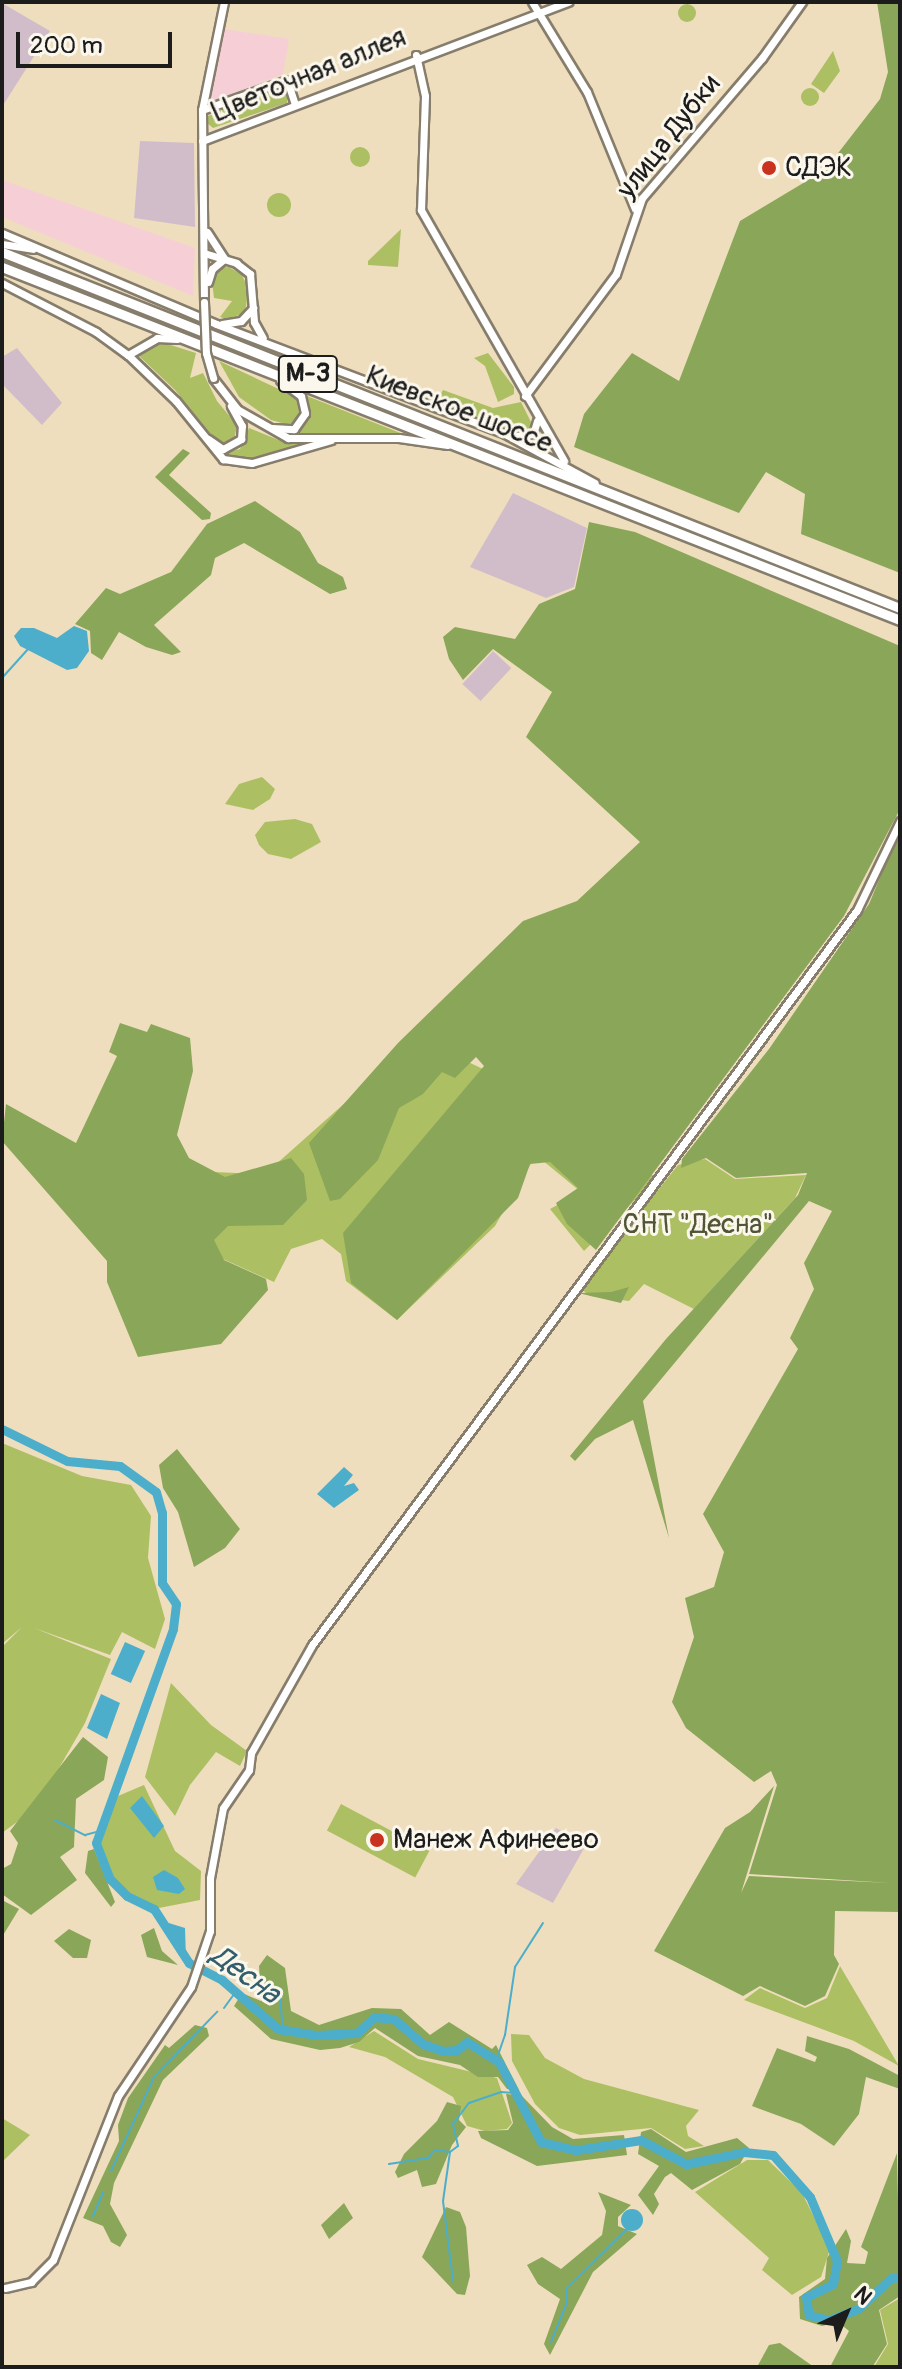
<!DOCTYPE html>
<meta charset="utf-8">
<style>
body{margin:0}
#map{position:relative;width:902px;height:2369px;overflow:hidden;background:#efdebd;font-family:Pangolin,sans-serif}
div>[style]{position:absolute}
.built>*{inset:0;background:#f6cfd6}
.industrial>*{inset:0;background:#d1bdc9;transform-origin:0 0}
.green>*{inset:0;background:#adbf63;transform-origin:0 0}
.round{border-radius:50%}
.forest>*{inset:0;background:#8aa659}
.water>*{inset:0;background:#4caecb;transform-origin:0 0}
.stream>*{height:2px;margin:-1px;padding:0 1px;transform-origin:1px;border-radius:1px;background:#4caecb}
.river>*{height:9px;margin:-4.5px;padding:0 4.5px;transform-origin:4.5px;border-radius:4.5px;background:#4caecb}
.roads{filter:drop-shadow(2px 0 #867d6c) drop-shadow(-2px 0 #867d6c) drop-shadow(0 2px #867d6c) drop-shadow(0 -2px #867d6c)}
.secondary>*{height:7px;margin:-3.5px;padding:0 3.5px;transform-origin:3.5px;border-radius:3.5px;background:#fff}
.highway>*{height:9px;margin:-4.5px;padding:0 4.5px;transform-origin:4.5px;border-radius:4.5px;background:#fff}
.bridges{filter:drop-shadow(2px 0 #867d6c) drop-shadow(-2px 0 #867d6c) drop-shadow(0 2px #867d6c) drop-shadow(0 -2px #867d6c)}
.secondary-bridge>*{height:7px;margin:-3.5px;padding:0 3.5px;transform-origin:3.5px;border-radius:3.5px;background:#fff}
.dots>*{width:22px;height:22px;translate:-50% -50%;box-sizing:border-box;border:4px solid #fbf7ec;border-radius:50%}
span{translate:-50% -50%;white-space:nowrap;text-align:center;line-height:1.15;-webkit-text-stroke:6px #fbf7ec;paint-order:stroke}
.shield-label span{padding:2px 6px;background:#fbf7ec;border:2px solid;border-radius:6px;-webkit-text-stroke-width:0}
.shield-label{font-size:26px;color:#1c1c1c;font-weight:700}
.street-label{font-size:28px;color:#1c1c1c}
.poi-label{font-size:28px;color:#1c1c1c}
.left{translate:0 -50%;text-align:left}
.park-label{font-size:28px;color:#4f5535}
.water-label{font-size:30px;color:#325e6b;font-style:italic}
.frame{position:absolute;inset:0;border:4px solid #1c1c1c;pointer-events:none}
.north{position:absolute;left:806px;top:2273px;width:80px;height:80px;-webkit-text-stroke:6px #fbf7ec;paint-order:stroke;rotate:44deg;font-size:22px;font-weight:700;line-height:32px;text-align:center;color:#1c1c1c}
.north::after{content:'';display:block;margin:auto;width:28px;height:36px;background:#1c1c1c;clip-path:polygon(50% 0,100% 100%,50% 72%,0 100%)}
.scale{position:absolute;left:16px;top:32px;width:156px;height:36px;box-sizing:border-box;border:4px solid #1c1c1c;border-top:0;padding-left:10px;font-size:24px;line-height:28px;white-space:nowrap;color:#1c1c1c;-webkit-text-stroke:6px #fbf7ec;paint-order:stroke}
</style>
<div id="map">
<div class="built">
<i style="clip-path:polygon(224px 29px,289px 39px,283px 74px,209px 105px)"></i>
<i style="clip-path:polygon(2px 180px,195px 248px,193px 296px,2px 217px)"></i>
</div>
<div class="industrial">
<i style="clip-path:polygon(2px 3px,50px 31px,2px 107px)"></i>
<i style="clip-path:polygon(140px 141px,194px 143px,195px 227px,134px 218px)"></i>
<i style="clip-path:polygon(17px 348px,62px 403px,42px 425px,2px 384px,2px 357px)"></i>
<i style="clip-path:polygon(513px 493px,587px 528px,574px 587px,546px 598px,470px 567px)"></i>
<i style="left:493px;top:651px;width:25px;height:45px;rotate:43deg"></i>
<i style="clip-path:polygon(556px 1828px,586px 1845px,553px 1903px,516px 1884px)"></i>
</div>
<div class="green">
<i class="round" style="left:678px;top:4px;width:18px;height:18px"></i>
<i style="clip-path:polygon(833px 51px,840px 71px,824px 93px,811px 84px)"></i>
<i style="clip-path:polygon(279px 87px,288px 93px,287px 103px,213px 128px,207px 123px,208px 116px)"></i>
<i class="round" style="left:801px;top:88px;width:18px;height:18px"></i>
<i class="round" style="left:350px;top:147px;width:20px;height:20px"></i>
<i class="round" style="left:267px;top:193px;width:24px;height:24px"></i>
<i style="clip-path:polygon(401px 229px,398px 267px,368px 265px,368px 261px)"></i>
<i style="clip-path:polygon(229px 267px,242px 275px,249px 290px,245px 311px,230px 320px,220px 317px,232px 301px,214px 298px,212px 281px,218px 268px)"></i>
<i style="clip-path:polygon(161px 342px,196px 353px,190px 378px,203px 373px,217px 401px,237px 425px,234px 441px,224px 444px,214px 438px,175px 390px,138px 355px)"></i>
<i style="clip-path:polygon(488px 353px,514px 387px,514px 394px,498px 402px,485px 366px,474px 358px)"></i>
<i style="clip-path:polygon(219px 361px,298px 398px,303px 410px,293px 426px,271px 420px,239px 397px)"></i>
<i style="clip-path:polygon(443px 390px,493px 408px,521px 402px,533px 426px,524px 434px,516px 432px,424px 398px,438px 399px)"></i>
<i style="clip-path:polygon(307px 396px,403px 434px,294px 435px,310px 418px)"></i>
<i style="clip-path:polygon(249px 428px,281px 441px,305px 443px,246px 461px,220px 454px,240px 449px)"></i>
<i style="clip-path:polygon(262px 777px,275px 789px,270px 799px,253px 810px,225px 804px,239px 784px)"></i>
<i style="clip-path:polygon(295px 819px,312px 824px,321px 842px,291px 859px,268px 854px,259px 845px,255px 835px,265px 822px)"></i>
<i style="clip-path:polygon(418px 1038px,508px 1081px,657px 1178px,584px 1251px,550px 1209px,581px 1192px,536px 1155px,495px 1226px,397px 1320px,346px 1281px,341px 1254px,322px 1239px,291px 1249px,274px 1282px,214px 1255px,189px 1171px,265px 1174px)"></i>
<i style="clip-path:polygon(705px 1159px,735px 1179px,806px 1175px,795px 1198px,694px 1309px,644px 1284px,629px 1301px,590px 1296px,580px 1288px,678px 1165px)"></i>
<i style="clip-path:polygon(2px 1443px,82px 1476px,131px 1485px,151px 1516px,148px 1558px,165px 1619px,155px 1649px,122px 1632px,110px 1655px,34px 1628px,111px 1659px,85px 1723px,36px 1808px,2px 1833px,2px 1647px,22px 1627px,2px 1644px)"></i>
<i style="clip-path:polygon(171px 1683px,211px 1725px,247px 1751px,240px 1766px,216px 1752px,190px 1785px,175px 1816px,145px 1777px)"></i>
<i style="clip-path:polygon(144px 1785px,175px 1851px,201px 1871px,200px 1900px,159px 1908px,127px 1893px,112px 1876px,99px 1843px,118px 1796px)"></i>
<i style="left:341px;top:1804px;width:100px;height:30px;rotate:28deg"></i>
<i style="clip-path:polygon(840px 1966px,899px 2066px,854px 2041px,744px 2000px,760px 1988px,805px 2008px,827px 1998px)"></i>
<i style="clip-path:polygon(374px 2031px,418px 2059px,497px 2078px,512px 2123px,507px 2129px,485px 2131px,467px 2126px,453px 2097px,385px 2057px,349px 2047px)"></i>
<i style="clip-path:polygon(511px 2034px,529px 2035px,545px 2058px,584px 2079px,699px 2110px,686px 2126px,688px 2136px,704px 2146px,685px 2149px,651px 2128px,580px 2135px,559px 2128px,535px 2104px,512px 2061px)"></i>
<i style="clip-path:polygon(2px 2118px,30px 2135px,2px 2162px)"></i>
<i style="clip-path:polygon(747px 2160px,768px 2160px,802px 2193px,830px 2249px,821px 2277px,792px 2295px,762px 2270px,769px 2258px,695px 2192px)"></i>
<i style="clip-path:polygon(900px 2298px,900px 2367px,874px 2367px,888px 2344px,880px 2310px)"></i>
</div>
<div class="forest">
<i style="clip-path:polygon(877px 2px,900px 2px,900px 573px,801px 534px,805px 494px,766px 472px,739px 513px,574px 447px,584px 414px,632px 353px,679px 381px,740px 221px,825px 170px,880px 99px,888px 72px)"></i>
<i style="clip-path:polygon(183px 449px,190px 453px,169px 475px,211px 513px,210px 519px,202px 520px,155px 477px)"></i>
<i style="clip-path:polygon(255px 501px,300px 532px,318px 563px,343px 577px,347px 589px,330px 594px,244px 543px,215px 558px,211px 575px,154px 625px,181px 652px,172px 655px,146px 647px,119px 632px,102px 660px,91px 653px,90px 631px,75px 624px,106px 588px,120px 594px,171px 572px,207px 524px)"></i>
<i style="clip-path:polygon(589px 522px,635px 532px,900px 646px,900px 809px,844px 916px,596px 1250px,567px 1224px,556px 1203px,578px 1188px,550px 1162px,530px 1164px,518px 1198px,397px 1320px,351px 1283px,343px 1233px,484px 1066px,476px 1057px,455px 1078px,442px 1072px,423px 1094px,399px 1108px,378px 1160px,340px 1199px,330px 1201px,309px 1143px,398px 1043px,523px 921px,577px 901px,640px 842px,526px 737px,552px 692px,493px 649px,463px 680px,449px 659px,443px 637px,455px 627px,515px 639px,539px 604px,575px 589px)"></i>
<i style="clip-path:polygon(900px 830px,900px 1912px,835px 1911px,834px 1955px,839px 1964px,825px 1996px,805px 2006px,760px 1986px,743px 1996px,654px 1951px,725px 1828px,750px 1812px,774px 1786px,741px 1893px,749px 1876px,890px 1883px,749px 1874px,777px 1785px,771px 1771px,754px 1782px,686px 1728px,672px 1702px,694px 1637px,685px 1598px,714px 1587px,724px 1552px,703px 1514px,798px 1349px,790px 1338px,814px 1289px,804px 1263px,832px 1211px,809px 1201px,643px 1401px,669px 1538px,633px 1420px,595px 1439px,575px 1461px,570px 1456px,666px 1339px,798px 1195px,807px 1173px,736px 1178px,706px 1158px,681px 1168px,682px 1159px,769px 1049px,869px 904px)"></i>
<i style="clip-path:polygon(120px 1023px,147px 1032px,151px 1024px,190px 1038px,193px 1071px,177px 1135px,189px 1158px,225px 1177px,291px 1158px,304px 1174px,307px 1200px,283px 1225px,228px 1226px,214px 1240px,224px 1260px,266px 1279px,268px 1290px,221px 1344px,138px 1357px,107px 1282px,107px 1261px,2px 1141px,6px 1104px,76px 1143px,117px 1056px,109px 1052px)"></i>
<i style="clip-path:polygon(629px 1287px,621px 1303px,578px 1293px,611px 1292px)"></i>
<i style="clip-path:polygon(177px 1449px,240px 1529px,225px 1548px,194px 1567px,178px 1512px,163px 1488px,159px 1465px)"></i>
<i style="clip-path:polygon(83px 1737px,108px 1757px,104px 1780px,76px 1799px,74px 1847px,60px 1857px,77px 1880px,31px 1915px,2px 1894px,2px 1869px,11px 1864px,18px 1843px,10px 1831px)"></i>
<i style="clip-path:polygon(94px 1849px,115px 1902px,111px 1907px,85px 1873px,88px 1851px)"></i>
<i style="clip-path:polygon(2px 1900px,19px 1909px,2px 1937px)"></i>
<i style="clip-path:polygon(154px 1928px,162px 1951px,178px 1965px,147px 1957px,141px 1935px)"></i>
<i style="clip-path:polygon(69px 1929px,91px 1940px,87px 1958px,73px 1958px,54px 1941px)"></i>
<i style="clip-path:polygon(267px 1955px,285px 1968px,291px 2011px,319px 2025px,372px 2008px,401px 2009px,430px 2035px,449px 2022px,492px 2049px,496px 2045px,519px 2090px,507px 2089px,498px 2077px,478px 2077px,460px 2065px,418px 2056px,375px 2028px,359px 2042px,340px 2048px,320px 2050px,271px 2039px,234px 2006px,242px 1993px,261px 2001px,259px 1966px)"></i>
<i style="clip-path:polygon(195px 2025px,207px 2028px,209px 2036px,163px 2080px,114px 2183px,110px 2204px,127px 2235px,120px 2247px,111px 2242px,103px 2226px,83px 2218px,119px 2141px,118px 2125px,128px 2098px,165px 2045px,169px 2048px)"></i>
<i style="clip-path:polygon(807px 2036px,849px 2049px,900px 2076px,900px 2089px,866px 2077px,859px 2114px,834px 2146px,801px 2124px,752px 2106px,777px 2048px,815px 2062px,817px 2057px,805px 2051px)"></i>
<i style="clip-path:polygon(506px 2094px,521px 2095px,552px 2127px,573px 2139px,624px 2135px,627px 2155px,537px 2166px,481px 2138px,478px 2131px,508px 2130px,513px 2123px)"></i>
<i style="clip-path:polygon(447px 2102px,461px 2106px,459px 2120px,466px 2127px,452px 2145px,436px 2184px,422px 2187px,417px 2170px,398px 2178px,395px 2172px,404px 2154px,437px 2121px)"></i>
<i style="clip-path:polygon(651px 2129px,686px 2152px,737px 2138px,749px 2148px,740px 2164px,692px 2190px,671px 2173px,665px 2177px,654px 2194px,659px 2204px,653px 2215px,638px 2195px,659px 2166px,638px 2154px,641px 2132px)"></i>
<i style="clip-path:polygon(897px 2153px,900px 2296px,879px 2310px,887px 2344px,873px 2366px,830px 2367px,849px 2331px,838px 2322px,822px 2326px,800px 2319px,799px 2297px,825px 2279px,827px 2258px,846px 2229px,851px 2241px,847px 2263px,865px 2264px,868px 2252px,861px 2247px)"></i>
<i style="clip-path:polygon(598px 2192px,631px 2205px,618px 2217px,618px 2226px,637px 2234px,593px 2272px,550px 2355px,544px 2344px,560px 2299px,538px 2284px,527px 2265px,542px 2257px,561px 2269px,602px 2235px,606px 2211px)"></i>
<i style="clip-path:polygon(344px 2203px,353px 2218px,329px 2239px,321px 2225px)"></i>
<i style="clip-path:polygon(446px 2207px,460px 2212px,466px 2227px,470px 2276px,465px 2295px,457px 2294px,422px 2257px)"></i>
<i style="clip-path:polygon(780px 2343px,814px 2367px,757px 2367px,769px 2345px)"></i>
</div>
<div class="water">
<i style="clip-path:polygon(74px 626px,87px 631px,89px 651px,77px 668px,67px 670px,20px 646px,14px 636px,21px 628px,34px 628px,57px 638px)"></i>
<i style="clip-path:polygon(344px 1467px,353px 1475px,344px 1486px,354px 1483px,359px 1490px,334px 1508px,317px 1494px)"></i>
<i style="left:125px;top:1642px;width:22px;height:35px;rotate:24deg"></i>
<i style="clip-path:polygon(101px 1694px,120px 1703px,107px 1739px,87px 1728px)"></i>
<i style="clip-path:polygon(142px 1796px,164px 1826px,154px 1838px,130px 1808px)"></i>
<i style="clip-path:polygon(164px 1870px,178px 1878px,185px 1889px,179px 1894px,157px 1890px,153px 1877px)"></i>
<i style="clip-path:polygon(159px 1920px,185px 1928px,186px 1959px,160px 1922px)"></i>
<i class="round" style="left:621px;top:2209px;width:22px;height:22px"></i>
</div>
<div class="stream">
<i style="left:2px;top:678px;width:38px;rotate:-48deg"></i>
<i style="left:55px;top:1820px;width:34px;rotate:27deg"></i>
<i style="left:85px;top:1835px;width:16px;rotate:-15deg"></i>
<i style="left:280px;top:1997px;width:33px;rotate:85deg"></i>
<i style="left:224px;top:2008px;width:17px;rotate:-54deg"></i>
<i style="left:496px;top:2061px;width:28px;rotate:-71deg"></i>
<i style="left:505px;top:2035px;width:69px;rotate:-81.6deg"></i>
<i style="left:515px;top:1967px;width:52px;rotate:-57.5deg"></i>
<i style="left:450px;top:2152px;width:49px;rotate:98.1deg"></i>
<i style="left:443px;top:2201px;width:80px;rotate:82.8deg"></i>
<i style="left:389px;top:2164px;width:39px;rotate:-9deg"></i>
<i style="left:428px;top:2158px;width:11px;rotate:-49deg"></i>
<i style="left:435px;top:2150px;width:15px;rotate:8deg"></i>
<i style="left:450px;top:2152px;width:10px;rotate:-37deg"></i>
<i style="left:458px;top:2146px;width:23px;rotate:-103deg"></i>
<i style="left:453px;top:2124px;width:26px;rotate:-53deg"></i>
<i style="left:469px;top:2103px;width:34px;rotate:-19deg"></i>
<i style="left:501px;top:2092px;width:15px;rotate:4deg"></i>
<i style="left:111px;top:2171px;width:103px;rotate:-65.4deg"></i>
<i style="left:154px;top:2077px;width:91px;rotate:-45.9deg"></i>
<i style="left:93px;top:2216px;width:26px;rotate:-67deg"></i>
<i style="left:551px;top:2342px;width:40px;rotate:-68deg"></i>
<i style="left:566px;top:2305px;width:17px;rotate:-87deg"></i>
<i style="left:567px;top:2288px;width:84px;rotate:-44.5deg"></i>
</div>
<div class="river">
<i style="left:2px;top:1429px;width:72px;rotate:26.2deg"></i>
<i style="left:67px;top:1461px;width:53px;rotate:5.4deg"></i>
<i style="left:120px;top:1466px;width:44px;rotate:35.8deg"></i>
<i style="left:156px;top:1492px;width:22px;rotate:74deg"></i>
<i style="left:162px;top:1513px;width:70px;rotate:90deg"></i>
<i style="left:162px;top:1583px;width:25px;rotate:56deg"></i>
<i style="left:176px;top:1604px;width:25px;rotate:97deg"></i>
<i style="left:173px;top:1629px;width:227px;rotate:109.8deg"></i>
<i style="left:96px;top:1843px;width:39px;rotate:69deg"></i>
<i style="left:110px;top:1879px;width:24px;rotate:45deg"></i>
<i style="left:127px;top:1896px;width:30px;rotate:26deg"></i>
<i style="left:154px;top:1909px;width:64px;rotate:57.1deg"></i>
<i style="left:189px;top:1963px;width:37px;rotate:27deg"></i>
<i style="left:222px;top:1980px;width:74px;rotate:41.2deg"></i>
<i style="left:278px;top:2029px;width:39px;rotate:9deg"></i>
<i style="left:317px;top:2035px;width:40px;rotate:-2.9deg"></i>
<i style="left:357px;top:2033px;width:23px;rotate:-43deg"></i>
<i style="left:374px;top:2017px;width:20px;rotate:6deg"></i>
<i style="left:394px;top:2019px;width:38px;rotate:41deg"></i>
<i style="left:423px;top:2044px;width:21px;rotate:19deg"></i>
<i style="left:443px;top:2051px;width:14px;rotate:-4deg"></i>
<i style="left:457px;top:2050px;width:13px;rotate:-39deg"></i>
<i style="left:467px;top:2042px;width:38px;rotate:32deg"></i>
<i style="left:499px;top:2062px;width:90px;rotate:62.3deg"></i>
<i style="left:541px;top:2142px;width:36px;rotate:13deg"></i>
<i style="left:576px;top:2150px;width:66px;rotate:-8.7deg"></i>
<i style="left:641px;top:2140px;width:51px;rotate:28.1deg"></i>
<i style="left:686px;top:2164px;width:59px;rotate:-11.7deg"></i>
<i style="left:744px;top:2152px;width:29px;rotate:6deg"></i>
<i style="left:773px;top:2155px;width:56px;rotate:48.6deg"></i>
<i style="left:810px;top:2197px;width:69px;rotate:67.1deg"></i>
<i style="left:837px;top:2261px;width:23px;rotate:100deg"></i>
<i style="left:833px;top:2284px;width:30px;rotate:154deg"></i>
<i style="left:806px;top:2297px;width:18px;rotate:81deg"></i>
<i style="left:809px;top:2315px;width:21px;rotate:14deg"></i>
<i style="left:829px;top:2320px;width:31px;rotate:-21deg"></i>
<i style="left:858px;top:2309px;width:45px;rotate:-43.2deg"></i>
<i style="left:891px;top:2278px;width:9px;rotate:-6deg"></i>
</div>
<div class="roads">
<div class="secondary">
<i style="left:532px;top:2px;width:105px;rotate:58.6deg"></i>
<i style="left:587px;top:92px;width:126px;rotate:67.7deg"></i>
<i style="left:416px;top:55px;width:42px;rotate:77.6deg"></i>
<i style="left:425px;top:96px;width:114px;rotate:92deg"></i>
<i style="left:421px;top:210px;width:289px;rotate:60.3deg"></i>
<i style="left:202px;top:110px;width:90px;rotate:-19.4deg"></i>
<i style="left:287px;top:80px;width:26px;rotate:72deg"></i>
<i style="left:202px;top:141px;width:392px;rotate:-20.8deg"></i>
<i style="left:207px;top:232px;width:31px;rotate:57deg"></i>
<i style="left:2px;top:233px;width:233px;rotate:23deg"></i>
<i style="left:216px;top:324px;width:309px;rotate:20.8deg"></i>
<i style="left:505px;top:434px;width:102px;rotate:28.6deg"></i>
<i style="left:2px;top:244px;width:31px;rotate:9deg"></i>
<i style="left:204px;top:253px;width:34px;rotate:17deg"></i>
<i style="left:236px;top:263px;width:18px;rotate:38deg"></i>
<i style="left:250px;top:274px;width:48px;rotate:85.2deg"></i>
<i style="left:254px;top:322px;width:18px;rotate:61deg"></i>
<i style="left:208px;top:282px;width:14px;rotate:-73deg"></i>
<i style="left:212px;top:269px;width:16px;rotate:-40deg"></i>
<i style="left:2px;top:283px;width:106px;rotate:27.5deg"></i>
<i style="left:96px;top:332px;width:39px;rotate:36deg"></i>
<i style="left:128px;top:355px;width:66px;rotate:43.8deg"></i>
<i style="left:176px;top:401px;width:75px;rotate:51deg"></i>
<i style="left:223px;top:459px;width:29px;rotate:8deg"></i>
<i style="left:252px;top:463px;width:82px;rotate:-16.2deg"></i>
<i style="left:204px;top:302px;width:192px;rotate:-90.6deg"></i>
<i style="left:202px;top:110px;width:110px;rotate:-78.5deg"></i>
<i style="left:222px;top:324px;width:19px;rotate:-9deg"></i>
<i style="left:241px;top:321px;width:18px;rotate:-47deg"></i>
<i style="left:128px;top:355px;width:34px;rotate:-30deg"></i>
<i style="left:157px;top:338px;width:20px;rotate:3deg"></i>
<i style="left:213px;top:378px;width:39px;rotate:52deg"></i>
<i style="left:237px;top:409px;width:59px;rotate:29.6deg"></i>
<i style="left:288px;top:438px;width:111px"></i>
<i style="left:399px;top:438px;width:49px;rotate:8.3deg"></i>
<i style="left:525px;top:396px;width:152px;rotate:-53.3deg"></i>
<i style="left:616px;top:274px;width:80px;rotate:-71.1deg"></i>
<i style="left:642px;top:198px;width:184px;rotate:-49.4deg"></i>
<i style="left:762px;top:58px;width:69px;rotate:-54.5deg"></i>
<i style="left:272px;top:428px;width:22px;rotate:3deg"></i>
<i style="left:294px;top:429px;width:19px;rotate:-55deg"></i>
<i style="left:305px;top:413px;width:17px;rotate:-103deg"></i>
<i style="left:301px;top:396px;width:26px;rotate:-143deg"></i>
<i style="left:517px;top:436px;width:16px;rotate:-7deg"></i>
<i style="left:533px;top:434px;width:14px;rotate:-73deg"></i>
<i style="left:208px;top:439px;width:18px;rotate:34deg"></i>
<i style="left:223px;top:449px;width:21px;rotate:-29deg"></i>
<i style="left:241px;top:439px;width:13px;rotate:-86deg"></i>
<i style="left:242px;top:426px;width:23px;rotate:-119deg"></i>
<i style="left:5px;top:2288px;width:27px;rotate:-13deg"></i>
<i style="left:31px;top:2282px;width:31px;rotate:-45deg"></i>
<i style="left:53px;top:2260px;width:176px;rotate:-68.4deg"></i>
<i style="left:118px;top:2096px;width:131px;rotate:-56.2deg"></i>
<i style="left:191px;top:1987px;width:59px;rotate:-71.3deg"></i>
<i style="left:210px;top:1931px;width:53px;rotate:-90deg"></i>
<i style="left:210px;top:1878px;width:71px;rotate:-79.5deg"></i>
<i style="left:223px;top:1808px;width:46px;rotate:-55.6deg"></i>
<i style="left:249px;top:1770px;width:17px;rotate:-83deg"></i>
<i style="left:251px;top:1753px;width:124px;rotate:-60.5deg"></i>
<i style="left:312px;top:1645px;width:915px;rotate:-53.44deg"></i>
<i style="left:857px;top:910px;width:99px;rotate:-64.2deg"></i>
</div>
<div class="highway">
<i style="left:2px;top:252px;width:966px;rotate:21.63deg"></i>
<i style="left:2px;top:267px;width:965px;rotate:21.46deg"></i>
</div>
</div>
<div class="bridges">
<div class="secondary-bridge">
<i style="left:204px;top:302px;width:51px;rotate:87.8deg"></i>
<i style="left:206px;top:353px;width:26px;rotate:74deg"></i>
</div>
</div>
<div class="dots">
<i style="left:769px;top:168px;background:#c8321e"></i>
<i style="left:377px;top:1840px;background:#c8321e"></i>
</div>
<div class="shield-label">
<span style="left:308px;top:374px">М-3</span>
</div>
<div class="street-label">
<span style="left:309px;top:75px;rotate:-22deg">Цветочная аллея</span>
<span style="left:669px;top:137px;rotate:-52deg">улица Дубки</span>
<span style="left:459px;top:410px;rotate:21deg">Киевское шоссе</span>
</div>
<div class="poi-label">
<span class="left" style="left:785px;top:168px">СДЭК</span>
<span class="left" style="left:393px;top:1840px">Манеж Афинеево</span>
</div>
<div class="park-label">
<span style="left:698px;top:1225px">СНТ "Десна"</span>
</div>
<div class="water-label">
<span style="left:245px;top:1975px;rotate:36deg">Десна</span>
</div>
<div class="frame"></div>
<div class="north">N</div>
<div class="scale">200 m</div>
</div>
